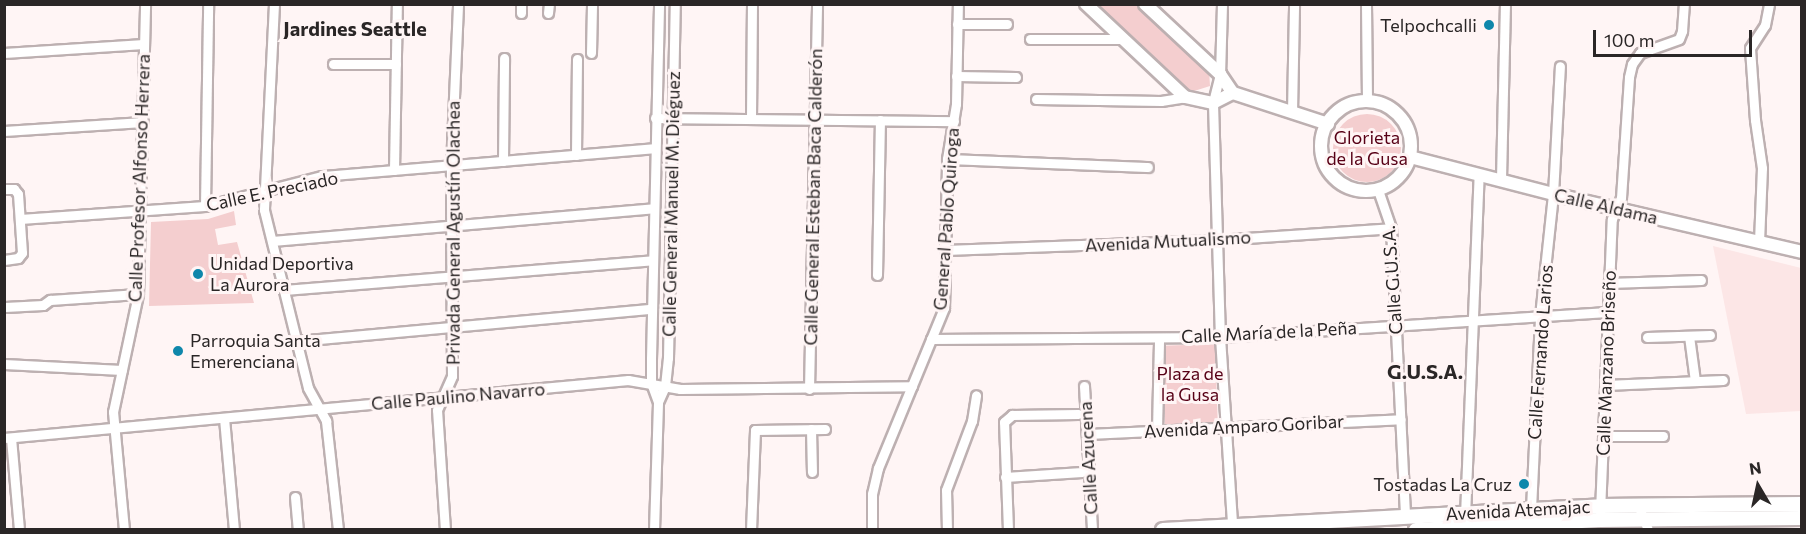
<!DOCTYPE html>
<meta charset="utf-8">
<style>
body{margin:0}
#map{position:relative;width:1806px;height:534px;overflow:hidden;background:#fff5f5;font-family:Commissioner,sans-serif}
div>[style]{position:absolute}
.built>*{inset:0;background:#fce6e6}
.green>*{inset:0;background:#f4cecf;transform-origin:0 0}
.round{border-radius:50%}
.roads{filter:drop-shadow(2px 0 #bdb0b1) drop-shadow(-2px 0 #bdb0b1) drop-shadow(0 2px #bdb0b1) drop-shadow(0 -2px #bdb0b1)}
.minor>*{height:9px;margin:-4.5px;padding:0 4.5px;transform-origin:4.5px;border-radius:4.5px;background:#fff}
.tertiary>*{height:12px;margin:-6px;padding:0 6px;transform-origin:6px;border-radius:6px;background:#fff}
.tertiary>.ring{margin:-6px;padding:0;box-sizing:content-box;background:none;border:12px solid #fff;border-radius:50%}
.secondary>*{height:14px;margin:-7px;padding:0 7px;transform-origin:7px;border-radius:7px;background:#fff}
.dots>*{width:16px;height:16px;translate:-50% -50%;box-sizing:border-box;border:3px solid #fff5f5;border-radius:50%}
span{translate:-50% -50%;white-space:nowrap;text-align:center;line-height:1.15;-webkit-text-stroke:6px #fff5f5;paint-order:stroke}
.poi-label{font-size:18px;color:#2a2626}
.right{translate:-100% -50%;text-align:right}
.left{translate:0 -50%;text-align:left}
.park-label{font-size:18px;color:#570016}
.street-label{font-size:18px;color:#2a2626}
.neighbourhood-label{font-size:20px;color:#2a2626;font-weight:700}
.frame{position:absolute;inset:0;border:6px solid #2a2626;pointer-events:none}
.north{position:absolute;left:1728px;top:456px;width:60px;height:60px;-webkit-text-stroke:4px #fff5f5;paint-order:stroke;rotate:351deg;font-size:16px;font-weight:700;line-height:24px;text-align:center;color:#2a2626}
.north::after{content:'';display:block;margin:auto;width:21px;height:27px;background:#2a2626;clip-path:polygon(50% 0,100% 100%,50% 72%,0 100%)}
.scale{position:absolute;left:1593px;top:30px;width:159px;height:27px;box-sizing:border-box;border:3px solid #2a2626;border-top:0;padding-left:8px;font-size:18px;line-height:21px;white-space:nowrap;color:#2a2626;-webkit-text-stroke:4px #fff5f5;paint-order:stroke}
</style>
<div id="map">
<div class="built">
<i style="clip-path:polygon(1713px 246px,1801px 268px,1801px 411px,1746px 414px)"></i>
</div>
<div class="green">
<i style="clip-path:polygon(1095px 5px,1138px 5px,1209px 69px,1210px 86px,1191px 92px)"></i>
<i class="round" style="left:1333px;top:114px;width:68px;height:68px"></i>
<i style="clip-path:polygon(234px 211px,236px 225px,215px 229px,218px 245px,237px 242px,254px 303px,149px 306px,151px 222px,208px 219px)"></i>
<i style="left:1215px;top:344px;width:79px;height:53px;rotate:88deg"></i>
</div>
<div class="roads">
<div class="minor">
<i style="left:274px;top:4px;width:206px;rotate:92.8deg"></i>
<i style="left:264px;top:210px;width:183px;rotate:76.1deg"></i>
<i style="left:308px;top:388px;width:38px;rotate:61deg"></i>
<i style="left:326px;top:421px;width:110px;rotate:83.7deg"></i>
<i style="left:1222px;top:4px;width:70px;rotate:91.6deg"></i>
<i style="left:1220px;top:74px;width:30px;rotate:104deg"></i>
<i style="left:1213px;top:103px;width:234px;rotate:88.3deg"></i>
<i style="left:1220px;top:337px;width:188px;rotate:86.3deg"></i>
<i style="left:1366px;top:4px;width:98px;rotate:89.4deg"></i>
<i style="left:521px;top:13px;width:9px;rotate:-90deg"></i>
<i style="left:548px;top:13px;width:9px;rotate:-84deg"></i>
<i style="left:957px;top:24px;width:50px"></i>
<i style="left:1030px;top:39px;width:93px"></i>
<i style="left:4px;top:53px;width:140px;rotate:-3.7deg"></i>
<i style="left:591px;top:53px;width:49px;rotate:-88.8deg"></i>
<i style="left:333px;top:64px;width:63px"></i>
<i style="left:956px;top:76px;width:60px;rotate:1deg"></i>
<i style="left:1036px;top:99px;width:125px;rotate:0.9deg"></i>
<i style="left:1161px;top:101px;width:24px;rotate:-9deg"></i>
<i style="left:1292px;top:112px;width:108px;rotate:-88.9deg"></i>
<i style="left:655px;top:118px;width:299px;rotate:0.6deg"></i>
<i style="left:751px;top:118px;width:112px;rotate:-89.5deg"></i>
<i style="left:4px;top:131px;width:139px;rotate:-3.7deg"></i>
<i style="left:576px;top:155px;width:96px;rotate:-89.4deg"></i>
<i style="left:947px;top:159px;width:201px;rotate:2.3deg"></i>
<i style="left:503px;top:161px;width:103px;rotate:-89.4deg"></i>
<i style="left:394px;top:170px;width:166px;rotate:-89deg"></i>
<i style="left:1501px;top:179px;width:175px;rotate:-88.7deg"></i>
<i style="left:4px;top:189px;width:10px"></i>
<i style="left:14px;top:189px;width:6px;rotate:51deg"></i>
<i style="left:18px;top:194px;width:59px;rotate:86.1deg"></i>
<i style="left:22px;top:253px;width:6px;rotate:129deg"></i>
<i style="left:18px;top:258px;width:14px;rotate:172deg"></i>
<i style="left:1378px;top:190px;width:40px;rotate:71.1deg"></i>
<i style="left:1391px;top:228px;width:287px;rotate:87.2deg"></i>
<i style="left:205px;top:206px;width:202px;rotate:-89.1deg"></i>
<i style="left:20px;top:219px;width:185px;rotate:-4deg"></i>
<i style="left:205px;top:206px;width:121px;rotate:-14.4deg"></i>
<i style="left:322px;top:176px;width:334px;rotate:-4.8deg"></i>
<i style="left:272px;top:241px;width:383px;rotate:-4.9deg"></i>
<i style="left:1759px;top:242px;width:74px;rotate:-87.7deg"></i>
<i style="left:1762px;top:168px;width:49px;rotate:-98.3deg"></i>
<i style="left:1755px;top:120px;width:72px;rotate:-94deg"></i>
<i style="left:1750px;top:48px;width:27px;rotate:-57deg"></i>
<i style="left:1765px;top:25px;width:21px;rotate:-79deg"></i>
<i style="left:945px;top:250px;width:272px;rotate:-2.1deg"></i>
<i style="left:1217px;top:240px;width:174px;rotate:-3.9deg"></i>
<i style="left:877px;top:275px;width:155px;rotate:-88.9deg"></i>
<i style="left:1608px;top:283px;width:93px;rotate:-1.8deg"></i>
<i style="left:284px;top:290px;width:370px;rotate:-4.6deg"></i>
<i style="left:5px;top:307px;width:38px;rotate:-3deg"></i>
<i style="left:43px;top:305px;width:9px;rotate:-36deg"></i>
<i style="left:50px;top:300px;width:88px;rotate:-3.9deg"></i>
<i style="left:1689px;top:336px;width:45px;rotate:82.4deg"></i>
<i style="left:1647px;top:337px;width:63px;rotate:-1.8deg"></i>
<i style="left:931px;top:339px;width:289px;rotate:-0.4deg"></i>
<i style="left:1220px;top:337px;width:388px;rotate:-3.7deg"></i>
<i style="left:297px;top:341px;width:356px;rotate:-5.2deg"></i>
<i style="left:4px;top:364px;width:118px;rotate:2.9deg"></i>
<i style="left:1605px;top:385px;width:118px;rotate:-2.4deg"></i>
<i style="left:1084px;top:386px;width:144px;rotate:86.8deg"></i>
<i style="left:809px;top:389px;width:385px;rotate:-88.8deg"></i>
<i style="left:658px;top:402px;width:17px;rotate:-66deg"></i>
<i style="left:665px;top:386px;width:28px;rotate:-84deg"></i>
<i style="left:668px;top:358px;width:354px;rotate:-88.9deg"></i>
<i style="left:224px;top:418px;width:112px;rotate:84.9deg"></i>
<i style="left:811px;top:429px;width:43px;rotate:88.7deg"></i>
<i style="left:1157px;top:430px;width:91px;rotate:-88.7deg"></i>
<i style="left:1088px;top:434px;width:313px;rotate:-2.7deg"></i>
<i style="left:1603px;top:436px;width:60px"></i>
<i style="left:4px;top:438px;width:627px;rotate:-5.31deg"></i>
<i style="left:628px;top:380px;width:53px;rotate:9.8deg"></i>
<i style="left:680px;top:389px;width:232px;rotate:-0.7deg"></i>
<i style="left:11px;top:438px;width:92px;rotate:85deg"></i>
<i style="left:1005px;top:477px;width:77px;rotate:-3.7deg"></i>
<i style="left:295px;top:497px;width:33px;rotate:85deg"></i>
<i style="left:1638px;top:505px;width:27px;rotate:68deg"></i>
<i style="left:1531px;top:509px;width:193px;rotate:-87.3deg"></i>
<i style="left:1540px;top:316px;width:123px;rotate:-83.9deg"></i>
<i style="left:1553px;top:194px;width:128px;rotate:-86.9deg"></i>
<i style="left:1600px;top:512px;width:293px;rotate:-87.7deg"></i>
<i style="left:1612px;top:219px;width:23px;rotate:-67deg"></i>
<i style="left:1621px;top:198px;width:121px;rotate:-86.2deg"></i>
<i style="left:1629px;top:77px;width:13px;rotate:-77deg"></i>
<i style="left:1632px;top:64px;width:14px;rotate:-54deg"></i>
<i style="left:1640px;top:53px;width:41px;rotate:-19.7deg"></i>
<i style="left:1679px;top:39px;width:9px;rotate:-69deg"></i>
<i style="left:1682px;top:31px;width:27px;rotate:-86deg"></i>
<i style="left:1465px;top:516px;width:342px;rotate:-87.7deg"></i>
<i style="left:124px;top:530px;width:119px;rotate:-95.3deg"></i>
<i style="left:113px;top:412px;width:121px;rotate:-78deg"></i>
<i style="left:138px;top:294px;width:290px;rotate:-88.6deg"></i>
<i style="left:445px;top:530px;width:120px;rotate:-93.8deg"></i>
<i style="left:437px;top:410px;width:37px;rotate:-66deg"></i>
<i style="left:452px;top:376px;width:210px;rotate:-90.3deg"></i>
<i style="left:451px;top:166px;width:162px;rotate:-87.5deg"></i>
<i style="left:654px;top:530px;width:128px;rotate:-88.2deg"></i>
<i style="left:658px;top:402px;width:20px;rotate:-110deg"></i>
<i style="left:651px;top:383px;width:24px;rotate:-90deg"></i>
<i style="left:651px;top:359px;width:355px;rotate:-88.7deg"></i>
<i style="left:751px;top:530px;width:100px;rotate:-87.7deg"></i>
<i style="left:755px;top:430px;width:70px;rotate:-0.8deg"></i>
<i style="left:872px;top:530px;width:36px;rotate:-90deg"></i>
<i style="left:872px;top:494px;width:27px;rotate:-77deg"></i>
<i style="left:878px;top:468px;width:173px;rotate:-67.6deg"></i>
<i style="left:944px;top:308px;width:149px;rotate:-88.8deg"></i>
<i style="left:947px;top:159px;width:56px;rotate:-80.7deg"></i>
<i style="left:956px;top:104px;width:100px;rotate:-88.9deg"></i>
<i style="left:947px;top:530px;width:40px;rotate:-91.4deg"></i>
<i style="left:946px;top:490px;width:74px;rotate:-69.4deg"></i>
<i style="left:972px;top:421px;width:26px;rotate:-81deg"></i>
<i style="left:1008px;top:530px;width:108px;rotate:-92.1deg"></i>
<i style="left:1004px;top:422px;width:11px;rotate:-41deg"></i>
<i style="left:1012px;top:415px;width:66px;rotate:-0.9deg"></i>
</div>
<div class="tertiary">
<i style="left:1086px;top:4px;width:136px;rotate:43.2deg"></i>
<i style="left:1185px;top:97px;width:29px;rotate:12deg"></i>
<i style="left:1213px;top:103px;width:22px;rotate:-27deg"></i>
<i style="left:1145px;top:4px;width:103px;rotate:43deg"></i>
<i style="left:1220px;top:74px;width:23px;rotate:56deg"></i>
<i style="left:1233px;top:93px;width:100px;rotate:18.1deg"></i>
<i class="ring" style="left:1321px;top:101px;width:78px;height:78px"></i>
<i style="left:1410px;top:157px;width:148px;rotate:14.5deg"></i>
<i style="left:1553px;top:194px;width:256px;rotate:13.1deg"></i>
</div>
<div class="secondary">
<i style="left:1163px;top:530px;width:439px;rotate:-3.1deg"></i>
<i style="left:1601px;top:506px;width:201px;rotate:-0.6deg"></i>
<i style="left:1416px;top:530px;width:184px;rotate:-3.1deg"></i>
<i style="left:1600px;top:520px;width:202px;rotate:-0.6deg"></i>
</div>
</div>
<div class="dots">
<i style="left:1489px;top:25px;background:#0f87ab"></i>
<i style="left:198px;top:274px;background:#0f87ab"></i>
<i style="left:178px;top:351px;background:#0f87ab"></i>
<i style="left:1524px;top:484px;background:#0f87ab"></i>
</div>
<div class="poi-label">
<span class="right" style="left:1477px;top:25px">Telpochcalli</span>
<span class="left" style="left:210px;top:274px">Unidad Deportiva<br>La Aurora</span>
<span class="left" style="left:190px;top:351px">Parroquia Santa<br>Emerenciana</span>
<span class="right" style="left:1512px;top:484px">Tostadas La Cruz</span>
</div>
<div class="park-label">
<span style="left:1367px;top:148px">Glorieta<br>de la Gusa</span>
<span style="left:1190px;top:384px">Plaza de<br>la Gusa</span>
</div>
<div class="street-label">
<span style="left:139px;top:178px;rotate:-88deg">Calle Profesor Alfonso Herrera</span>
<span style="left:272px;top:191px;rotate:-12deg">Calle E. Preciado</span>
<span style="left:813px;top:197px;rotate:-89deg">Calle General Esteban Baca Calderón</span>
<span style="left:671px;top:204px;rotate:-89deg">Calle General Manuel M. Diéguez</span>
<span style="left:1606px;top:206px;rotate:13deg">Calle Aldama</span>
<span style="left:946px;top:219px;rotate:-86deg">General Pablo Quiroga</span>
<span style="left:453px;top:233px;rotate:-90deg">Privada General Agustín Olachea</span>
<span style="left:1168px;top:241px;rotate:-3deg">Avenida Mutualismo</span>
<span style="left:1392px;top:280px;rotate:-94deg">Calle G.U.S.A.</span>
<span style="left:1269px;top:332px;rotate:-3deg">Calle María de la Peña</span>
<span style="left:1540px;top:352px;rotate:-86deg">Calle Fernando Larios</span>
<span style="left:1606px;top:363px;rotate:-88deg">Calle Manzano Briseño</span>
<span style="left:458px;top:396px;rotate:-5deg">Calle Paulino Navarro</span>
<span style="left:1244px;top:426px;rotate:-3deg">Avenida Amparo Goribar</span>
<span style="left:1088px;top:458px;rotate:-93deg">Calle Azucena</span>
<span style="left:1518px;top:510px;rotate:-3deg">Avenida Atemajac</span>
</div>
<div class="neighbourhood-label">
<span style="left:355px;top:28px">Jardines Seattle</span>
<span style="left:1425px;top:371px">G.U.S.A.</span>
</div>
<div class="frame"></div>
<div class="north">N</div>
<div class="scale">100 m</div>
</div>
